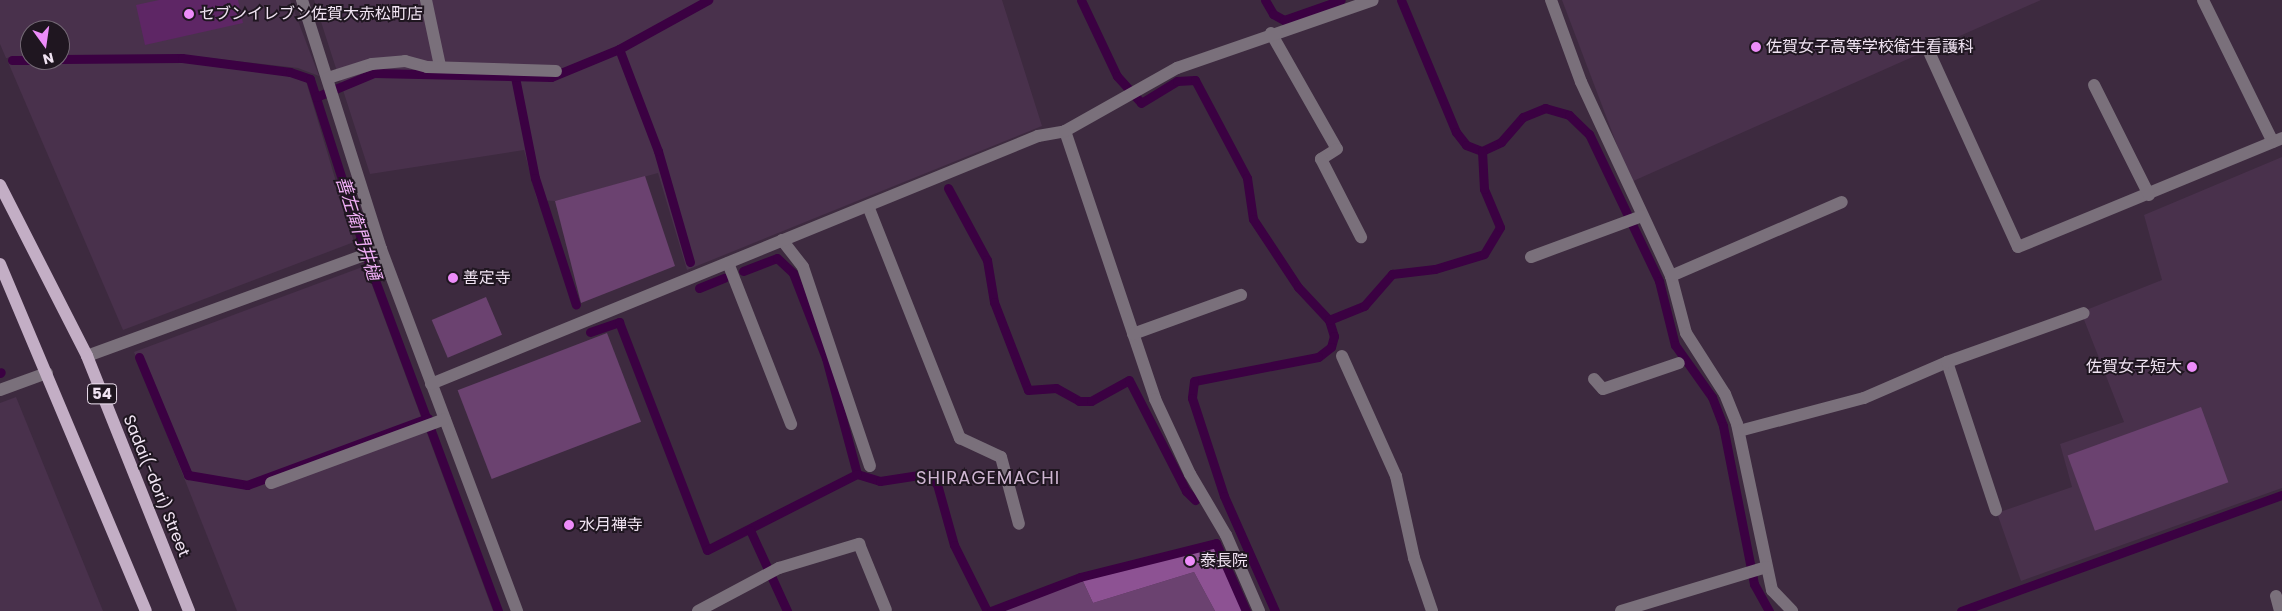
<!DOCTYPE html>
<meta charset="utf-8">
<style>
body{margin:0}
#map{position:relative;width:2282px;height:611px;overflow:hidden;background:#3d2a3f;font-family:Poppins,"Noto Sans JP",sans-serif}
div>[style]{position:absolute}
.built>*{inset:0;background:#49314c}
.green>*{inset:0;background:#6b4270;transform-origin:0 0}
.forest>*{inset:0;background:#8d5293}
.stream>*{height:9px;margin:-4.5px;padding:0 4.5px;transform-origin:4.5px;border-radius:4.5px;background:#3b0142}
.building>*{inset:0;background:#5e2665}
.minor>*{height:12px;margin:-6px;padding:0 6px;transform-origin:6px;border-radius:6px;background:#7a707b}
.major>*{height:12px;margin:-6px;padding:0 6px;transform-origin:6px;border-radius:6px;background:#c3aec5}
.dots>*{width:14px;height:14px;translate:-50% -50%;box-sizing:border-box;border:2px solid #1f1620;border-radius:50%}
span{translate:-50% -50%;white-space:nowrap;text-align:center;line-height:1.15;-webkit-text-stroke:4px #1f1620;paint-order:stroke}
.shield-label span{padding:1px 4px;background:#1f1620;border:1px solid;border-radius:4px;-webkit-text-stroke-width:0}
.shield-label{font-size:15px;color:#f0e3f2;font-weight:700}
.poi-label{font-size:16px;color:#f0e3f2}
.left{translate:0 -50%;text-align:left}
.right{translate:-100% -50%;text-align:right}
.street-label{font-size:16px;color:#f0e3f2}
.water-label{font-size:18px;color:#f0aff6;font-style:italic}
.neighbourhood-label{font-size:18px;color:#cfb6d2;letter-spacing:1px}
.north{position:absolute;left:20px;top:20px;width:50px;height:50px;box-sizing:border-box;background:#1f1620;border:1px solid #736874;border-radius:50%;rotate:166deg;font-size:14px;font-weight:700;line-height:20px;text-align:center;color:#f0e3f2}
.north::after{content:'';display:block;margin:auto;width:18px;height:22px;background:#ed8cf9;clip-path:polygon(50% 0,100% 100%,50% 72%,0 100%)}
</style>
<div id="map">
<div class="built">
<i style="clip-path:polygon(0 0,290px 0,319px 76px,298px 68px,182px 55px,60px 57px,60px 30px,30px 30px,30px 57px,6px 58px,0 44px)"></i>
<i style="clip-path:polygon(314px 0,1002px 0,1042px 126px,687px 270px,658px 173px,555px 201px,537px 200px,524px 150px,370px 174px)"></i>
<i style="clip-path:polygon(1562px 0,2041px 0,1631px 182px)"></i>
<i style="clip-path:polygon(181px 61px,285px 73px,306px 81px,354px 242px,123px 330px,8px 62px)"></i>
<i style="clip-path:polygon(2282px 157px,2282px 488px,2021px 581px,1997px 513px,2072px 487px,2060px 444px,2124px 422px,2081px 312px,2162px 280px,2144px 215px)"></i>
<i style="clip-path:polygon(365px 266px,427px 433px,493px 611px,237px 611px,134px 352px)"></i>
<i style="clip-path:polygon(16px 397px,103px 611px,0 611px,0 403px)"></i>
</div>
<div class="green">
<i style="clip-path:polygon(645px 176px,675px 266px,581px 303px,555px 201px)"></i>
<i style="left:486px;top:297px;width:41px;height:59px;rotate:67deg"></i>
<i style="left:607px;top:333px;width:95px;height:160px;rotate:69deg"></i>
<i style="left:2201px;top:407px;width:80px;height:142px;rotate:70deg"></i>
<i style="clip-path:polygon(1194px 572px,1215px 611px,1003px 611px,1082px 579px,1093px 603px)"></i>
</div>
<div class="forest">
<i style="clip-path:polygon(1221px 544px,1250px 611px,1215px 611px,1194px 572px,1093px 603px,1082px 579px)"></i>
</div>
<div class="stream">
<i style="left:1081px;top:0;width:84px;rotate:64.7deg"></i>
<i style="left:1117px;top:76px;width:36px;rotate:48deg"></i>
<i style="left:1141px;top:103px;width:42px;rotate:-31.4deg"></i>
<i style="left:1177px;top:81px;width:18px;rotate:-3deg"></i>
<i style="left:1195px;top:80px;width:111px;rotate:62deg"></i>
<i style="left:1247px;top:178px;width:41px;rotate:81.7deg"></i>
<i style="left:1253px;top:219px;width:82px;rotate:56.5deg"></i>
<i style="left:1298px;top:287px;width:45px;rotate:46.8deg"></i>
<i style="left:1329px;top:320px;width:17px;rotate:73deg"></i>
<i style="left:1334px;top:336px;width:11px;rotate:105deg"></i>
<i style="left:1331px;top:347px;width:16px;rotate:142deg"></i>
<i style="left:1318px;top:357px;width:126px;rotate:169deg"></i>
<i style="left:1194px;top:381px;width:17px;rotate:97deg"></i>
<i style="left:1192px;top:398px;width:103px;rotate:71.9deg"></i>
<i style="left:1224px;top:496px;width:126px;rotate:66.1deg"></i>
<i style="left:1265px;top:0;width:16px;rotate:60deg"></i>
<i style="left:1273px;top:14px;width:13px;rotate:29deg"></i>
<i style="left:1284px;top:20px;width:60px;rotate:-19.3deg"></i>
<i style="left:1401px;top:0;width:143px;rotate:67.4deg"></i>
<i style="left:1456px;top:132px;width:16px;rotate:52deg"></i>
<i style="left:1466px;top:145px;width:17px;rotate:21deg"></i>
<i style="left:1482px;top:151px;width:21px;rotate:-25deg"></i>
<i style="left:1501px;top:142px;width:33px;rotate:-49deg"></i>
<i style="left:1523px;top:117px;width:24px;rotate:-22deg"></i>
<i style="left:1545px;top:108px;width:25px;rotate:16deg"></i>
<i style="left:1569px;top:115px;width:28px;rotate:44deg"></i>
<i style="left:1589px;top:134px;width:163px;rotate:64.5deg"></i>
<i style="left:1659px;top:281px;width:66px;rotate:76deg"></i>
<i style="left:1675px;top:345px;width:64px;rotate:54.6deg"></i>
<i style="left:1712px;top:397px;width:31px;rotate:69deg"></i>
<i style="left:1723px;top:426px;width:161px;rotate:78.9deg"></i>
<i style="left:1754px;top:584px;width:31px;rotate:61deg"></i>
<i style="left:60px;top:59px;width:122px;rotate:-0.5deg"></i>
<i style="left:182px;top:58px;width:109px;rotate:7.4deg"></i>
<i style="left:290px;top:72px;width:21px;rotate:19deg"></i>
<i style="left:310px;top:79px;width:194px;rotate:72.3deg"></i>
<i style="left:369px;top:264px;width:370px;rotate:69.6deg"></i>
<i style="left:12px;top:60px;width:18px"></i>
<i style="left:515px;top:77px;width:103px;rotate:78.8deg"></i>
<i style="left:535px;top:178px;width:133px;rotate:72.1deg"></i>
<i style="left:316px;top:97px;width:63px;rotate:-22.5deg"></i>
<i style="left:374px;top:73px;width:177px;rotate:1.3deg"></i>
<i style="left:551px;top:77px;width:74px;rotate:-22.4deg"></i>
<i style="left:948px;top:188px;width:82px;rotate:61.6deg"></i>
<i style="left:987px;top:260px;width:43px;rotate:80.5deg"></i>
<i style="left:994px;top:302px;width:94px;rotate:68.9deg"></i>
<i style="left:1028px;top:390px;width:28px;rotate:-4deg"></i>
<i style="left:1056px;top:388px;width:26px;rotate:29deg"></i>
<i style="left:1079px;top:401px;width:12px"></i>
<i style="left:1091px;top:401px;width:43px;rotate:-28.9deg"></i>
<i style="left:1129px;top:380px;width:125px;rotate:62.8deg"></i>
<i style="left:1186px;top:491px;width:13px;rotate:45deg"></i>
<i style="left:690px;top:262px;width:116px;rotate:-106.1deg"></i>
<i style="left:658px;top:151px;width:109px;rotate:-110.9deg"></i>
<i style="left:619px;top:49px;width:102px;rotate:-28.8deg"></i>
<i style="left:743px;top:271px;width:36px;rotate:-21deg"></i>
<i style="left:777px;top:258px;width:22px;rotate:43deg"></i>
<i style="left:793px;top:273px;width:91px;rotate:68.8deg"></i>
<i style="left:826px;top:358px;width:120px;rotate:75deg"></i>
<i style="left:857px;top:474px;width:24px;rotate:17deg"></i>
<i style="left:880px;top:481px;width:46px;rotate:-8.8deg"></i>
<i style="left:925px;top:474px;width:16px;rotate:40deg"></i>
<i style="left:937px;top:484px;width:63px;rotate:74.4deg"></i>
<i style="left:954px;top:545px;width:74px;rotate:63.4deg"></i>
<i style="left:699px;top:288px;width:27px;rotate:-22deg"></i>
<i style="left:1329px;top:320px;width:38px;rotate:-22deg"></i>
<i style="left:1364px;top:306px;width:43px;rotate:-48.8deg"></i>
<i style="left:1392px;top:274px;width:43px;rotate:-6.6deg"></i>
<i style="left:1435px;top:269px;width:51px;rotate:-17deg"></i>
<i style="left:1484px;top:254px;width:31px;rotate:-59deg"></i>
<i style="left:1500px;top:227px;width:41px;rotate:-112.8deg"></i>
<i style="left:1484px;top:189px;width:38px;rotate:-93deg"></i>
<i style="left:590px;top:332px;width:31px;rotate:-19deg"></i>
<i style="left:619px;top:322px;width:244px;rotate:68.9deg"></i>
<i style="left:707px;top:550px;width:168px;rotate:-26.9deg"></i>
<i style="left:139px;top:357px;width:128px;rotate:67.4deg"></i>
<i style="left:188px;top:475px;width:60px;rotate:9.6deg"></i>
<i style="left:247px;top:485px;width:193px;rotate:-20.3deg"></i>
<i style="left:0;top:373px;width:1px;rotate:-45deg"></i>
<i style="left:750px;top:530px;width:89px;rotate:65.4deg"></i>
<i style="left:991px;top:611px;width:95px;rotate:-20.9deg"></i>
<i style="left:1080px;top:577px;width:140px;rotate:-14deg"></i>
<i style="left:1216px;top:543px;width:74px;rotate:66.2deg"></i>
<i style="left:1961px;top:611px;width:341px;rotate:-19.9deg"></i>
</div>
<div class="building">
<i style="clip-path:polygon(159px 0,238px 0,243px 23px,145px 45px,136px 5px)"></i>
</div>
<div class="minor">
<i style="left:302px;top:0;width:261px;rotate:72.4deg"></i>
<i style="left:381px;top:249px;width:387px;rotate:69.4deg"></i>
<i style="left:426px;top:0;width:67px;rotate:78deg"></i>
<i style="left:1551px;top:0;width:87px;rotate:69.9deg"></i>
<i style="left:1581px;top:82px;width:214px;rotate:65.1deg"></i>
<i style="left:1671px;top:276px;width:59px;rotate:75.3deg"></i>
<i style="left:1686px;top:333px;width:72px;rotate:57.4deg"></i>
<i style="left:1725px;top:394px;width:32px;rotate:68deg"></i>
<i style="left:1737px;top:424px;width:170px;rotate:78.1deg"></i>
<i style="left:1772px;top:590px;width:29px;rotate:46deg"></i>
<i style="left:2203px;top:0;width:158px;rotate:63.8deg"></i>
<i style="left:1271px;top:33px;width:133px;rotate:60.4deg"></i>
<i style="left:1337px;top:149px;width:19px;rotate:148deg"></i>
<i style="left:1321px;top:159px;width:88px;rotate:62.9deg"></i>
<i style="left:1930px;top:54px;width:212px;rotate:65.5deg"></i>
<i style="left:2018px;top:247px;width:286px;rotate:-22.4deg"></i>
<i style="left:328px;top:78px;width:46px;rotate:-17.7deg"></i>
<i style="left:372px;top:64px;width:33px;rotate:-5deg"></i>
<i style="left:405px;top:61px;width:23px;rotate:15deg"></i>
<i style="left:427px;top:67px;width:129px;rotate:1.8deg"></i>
<i style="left:2094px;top:85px;width:123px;rotate:63.4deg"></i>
<i style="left:1065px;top:131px;width:283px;rotate:71.4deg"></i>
<i style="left:1155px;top:399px;width:83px;rotate:65deg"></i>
<i style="left:1190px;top:474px;width:71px;rotate:59.5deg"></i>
<i style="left:1226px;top:535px;width:83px;rotate:66.5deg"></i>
<i style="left:868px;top:206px;width:250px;rotate:68.4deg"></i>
<i style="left:960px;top:438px;width:45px;rotate:24.9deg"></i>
<i style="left:1001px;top:457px;width:69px;rotate:75deg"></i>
<i style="left:782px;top:240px;width:34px;rotate:52deg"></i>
<i style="left:803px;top:267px;width:210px;rotate:71.4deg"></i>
<i style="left:1531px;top:257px;width:118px;rotate:-20.3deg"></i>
<i style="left:728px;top:263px;width:173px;rotate:68.6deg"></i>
<i style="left:1671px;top:276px;width:186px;rotate:-23.4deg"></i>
<i style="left:1133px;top:334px;width:115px;rotate:-19.9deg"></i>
<i style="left:87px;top:356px;width:313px;rotate:-20deg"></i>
<i style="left:1342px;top:356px;width:132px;rotate:65.8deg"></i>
<i style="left:1396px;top:476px;width:84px;rotate:77.6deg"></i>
<i style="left:1414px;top:558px;width:56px;rotate:71.2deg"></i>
<i style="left:1947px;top:362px;width:156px;rotate:71.7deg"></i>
<i style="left:1594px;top:379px;width:13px;rotate:48deg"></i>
<i style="left:1603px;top:389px;width:80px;rotate:-18.9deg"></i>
<i style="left:431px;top:384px;width:656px;rotate:-22.22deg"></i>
<i style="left:1038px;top:136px;width:27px;rotate:-10deg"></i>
<i style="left:1065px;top:131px;width:129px;rotate:-29.4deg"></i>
<i style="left:1177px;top:68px;width:207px;rotate:-19.1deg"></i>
<i style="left:0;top:390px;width:50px;rotate:-19.9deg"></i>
<i style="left:1739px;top:431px;width:129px;rotate:-14.8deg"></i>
<i style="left:1864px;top:398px;width:90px;rotate:-23.4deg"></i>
<i style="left:1947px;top:362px;width:145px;rotate:-19.7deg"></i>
<i style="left:271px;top:483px;width:185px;rotate:-20.2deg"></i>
<i style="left:2276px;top:596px;width:16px;rotate:75deg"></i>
<i style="left:698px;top:611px;width:92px;rotate:-28deg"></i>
<i style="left:779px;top:568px;width:84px;rotate:-16.7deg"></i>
<i style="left:859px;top:544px;width:71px;rotate:67.8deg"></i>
<i style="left:1621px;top:611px;width:152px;rotate:-16.8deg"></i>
</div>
<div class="major">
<i style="left:0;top:185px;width:192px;rotate:63deg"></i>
<i style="left:87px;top:356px;width:275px;rotate:68.2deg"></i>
<i style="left:0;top:264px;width:376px;rotate:67.2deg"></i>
</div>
<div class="dots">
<i style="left:189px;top:14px;background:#ed8cf9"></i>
<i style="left:1756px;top:47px;background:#ed8cf9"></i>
<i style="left:453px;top:278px;background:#ed8cf9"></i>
<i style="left:2192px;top:367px;background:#ed8cf9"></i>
<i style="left:569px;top:525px;background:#ed8cf9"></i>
<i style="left:1190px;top:561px;background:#ed8cf9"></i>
</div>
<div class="shield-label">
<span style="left:102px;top:394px">54</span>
</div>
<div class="poi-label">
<span class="left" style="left:199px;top:14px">セブンイレブン佐賀大赤松町店</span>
<span class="left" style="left:1766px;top:47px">佐賀女子高等学校衛生看護科</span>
<span class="left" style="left:463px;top:278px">善定寺</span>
<span class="right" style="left:2182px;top:367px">佐賀女子短大</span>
<span class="left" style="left:579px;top:525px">水月禅寺</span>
<span class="left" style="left:1200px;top:561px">泰長院</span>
</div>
<div class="street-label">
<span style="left:156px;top:486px;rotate:68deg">Sadai(-dori) Street</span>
</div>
<div class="water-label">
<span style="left:358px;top:228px;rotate:72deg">善左衛門井樋</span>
</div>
<div class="neighbourhood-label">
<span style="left:988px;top:478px">SHIRAGEMACHI</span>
</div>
<div class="north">N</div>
</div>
